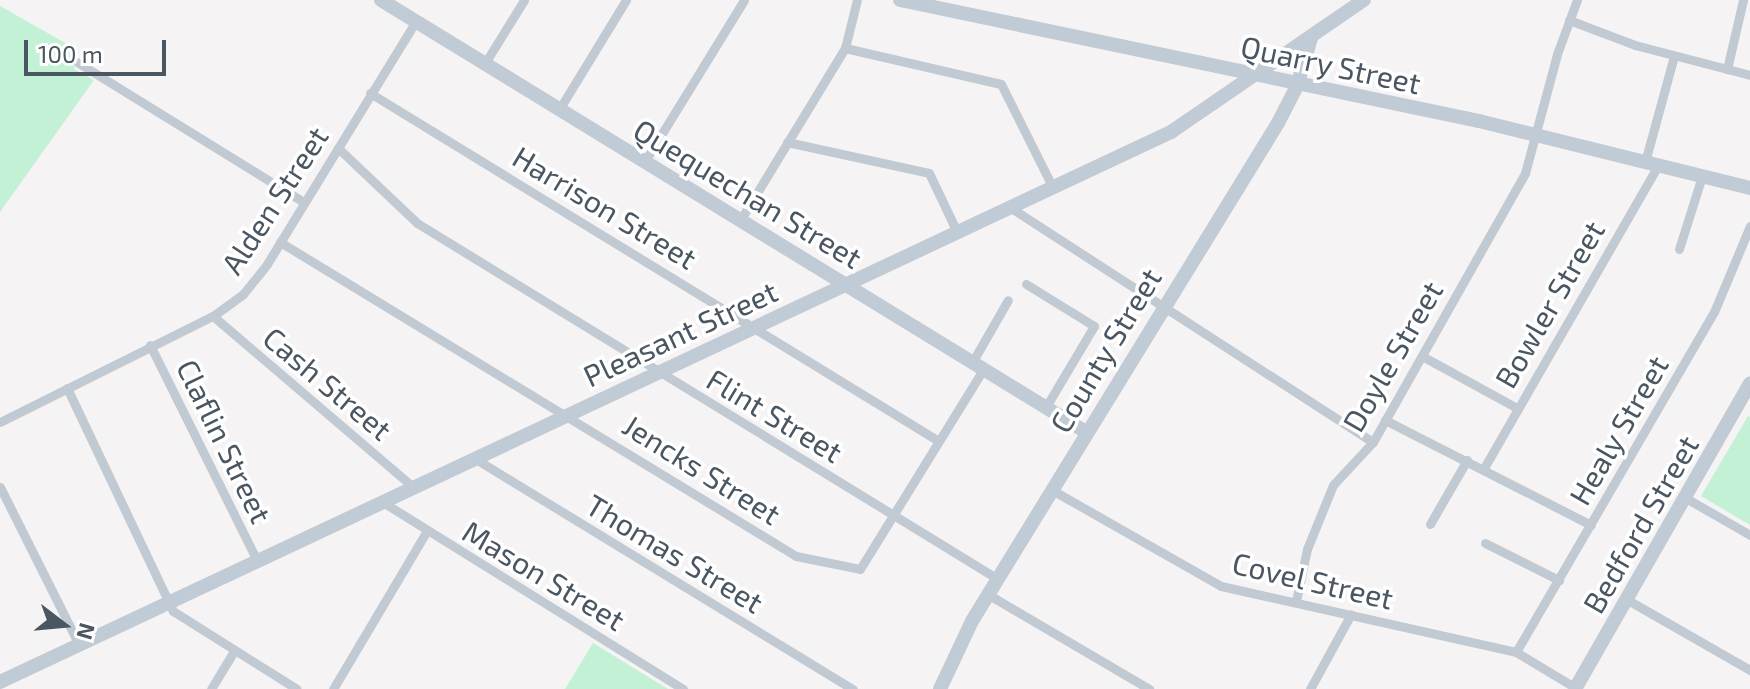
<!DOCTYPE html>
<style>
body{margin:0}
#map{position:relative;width:1750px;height:689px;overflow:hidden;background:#f5f3f3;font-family:"Exo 2",sans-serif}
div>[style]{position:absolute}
.green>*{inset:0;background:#c3f1d5}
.street>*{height:9px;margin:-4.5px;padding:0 4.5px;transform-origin:4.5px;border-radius:4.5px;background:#c1cad2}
.secondary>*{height:14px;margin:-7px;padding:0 7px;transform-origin:7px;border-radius:7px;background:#c1cbd6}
span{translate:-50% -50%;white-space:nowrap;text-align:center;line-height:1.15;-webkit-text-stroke:7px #fff;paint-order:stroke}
.street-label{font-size:30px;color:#4a5661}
.north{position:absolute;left:24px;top:585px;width:80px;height:80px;-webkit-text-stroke:6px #fff;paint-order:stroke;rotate:106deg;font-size:22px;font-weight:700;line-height:32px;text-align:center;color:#4a5661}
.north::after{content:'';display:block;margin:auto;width:28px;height:36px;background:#4a5661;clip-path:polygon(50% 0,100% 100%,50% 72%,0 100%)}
.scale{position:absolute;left:24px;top:40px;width:142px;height:36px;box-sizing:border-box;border:4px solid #4a5661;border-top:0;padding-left:10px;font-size:24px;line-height:28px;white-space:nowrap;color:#4a5661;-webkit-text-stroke:6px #fff;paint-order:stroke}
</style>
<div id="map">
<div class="green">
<i style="clip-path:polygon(0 6px,67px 44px,75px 70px,94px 80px,0 212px)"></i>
<i style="clip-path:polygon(1748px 416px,1750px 417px,1750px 525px,1701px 496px)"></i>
<i style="clip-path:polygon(593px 643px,668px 689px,565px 689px)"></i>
</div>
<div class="street">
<i style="left:1569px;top:20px;width:71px;rotate:20.7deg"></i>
<i style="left:1635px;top:45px;width:119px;rotate:14.6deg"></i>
<i style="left:845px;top:48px;width:160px;rotate:13deg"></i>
<i style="left:1001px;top:84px;width:116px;rotate:63.4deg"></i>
<i style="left:77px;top:62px;width:267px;rotate:31.7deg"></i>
<i style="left:485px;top:63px;width:74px;rotate:-58.2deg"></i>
<i style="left:1727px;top:69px;width:71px;rotate:-76.9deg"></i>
<i style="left:370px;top:93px;width:665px;rotate:31.47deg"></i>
<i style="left:560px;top:108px;width:127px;rotate:-58.6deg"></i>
<i style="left:787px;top:142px;width:145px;rotate:12.3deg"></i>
<i style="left:929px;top:173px;width:65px;rotate:64.6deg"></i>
<i style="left:338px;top:148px;width:109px;rotate:43.5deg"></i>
<i style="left:417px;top:223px;width:681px;rotate:31.5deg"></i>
<i style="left:645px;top:161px;width:189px;rotate:-58.4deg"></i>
<i style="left:1645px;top:162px;width:110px;rotate:-74.7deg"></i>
<i style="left:1011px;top:208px;width:431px;rotate:32.9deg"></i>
<i style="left:741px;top:219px;width:200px;rotate:-58.7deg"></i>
<i style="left:845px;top:48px;width:49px;rotate:-76deg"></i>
<i style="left:280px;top:242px;width:604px;rotate:31.32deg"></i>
<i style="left:796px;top:556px;width:65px;rotate:11.5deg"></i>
<i style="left:860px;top:569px;width:236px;rotate:-58.3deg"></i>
<i style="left:1679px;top:249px;width:77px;rotate:-72.5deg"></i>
<i style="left:1026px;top:284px;width:80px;rotate:31.7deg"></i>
<i style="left:1094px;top:326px;width:94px;rotate:120.7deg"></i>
<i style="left:213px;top:316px;width:263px;rotate:40.5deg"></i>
<i style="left:150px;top:345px;width:239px;rotate:63.6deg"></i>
<i style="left:1422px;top:356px;width:108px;rotate:28.7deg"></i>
<i style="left:973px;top:361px;width:70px;rotate:-60.2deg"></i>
<i style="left:67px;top:388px;width:247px;rotate:64.6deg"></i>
<i style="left:173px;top:611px;width:146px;rotate:32.2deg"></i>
<i style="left:1385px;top:420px;width:231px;rotate:27deg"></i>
<i style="left:0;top:422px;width:238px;rotate:-26.5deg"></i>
<i style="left:213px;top:316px;width:37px;rotate:-36deg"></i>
<i style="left:243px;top:294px;width:38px;rotate:-51deg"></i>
<i style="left:267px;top:264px;width:285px;rotate:-58.5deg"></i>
<i style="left:474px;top:458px;width:444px;rotate:31.4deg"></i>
<i style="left:1484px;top:468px;width:349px;rotate:-60.1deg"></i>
<i style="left:0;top:487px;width:174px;rotate:63.4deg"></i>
<i style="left:1052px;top:490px;width:194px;rotate:29.6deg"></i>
<i style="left:1221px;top:586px;width:302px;rotate:12.6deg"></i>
<i style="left:1516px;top:652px;width:70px;rotate:31deg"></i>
<i style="left:1684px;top:497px;width:76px;rotate:29.9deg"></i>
<i style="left:381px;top:501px;width:356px;rotate:31.9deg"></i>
<i style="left:1430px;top:524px;width:74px;rotate:-60deg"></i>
<i style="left:1485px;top:543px;width:83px;rotate:26.6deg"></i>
<i style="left:989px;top:595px;width:186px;rotate:30.4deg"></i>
<i style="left:1626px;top:599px;width:143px;rotate:29.8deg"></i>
<i style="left:1296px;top:601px;width:53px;rotate:-78.1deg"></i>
<i style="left:1307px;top:549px;width:69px;rotate:-67.9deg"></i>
<i style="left:1333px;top:485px;width:59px;rotate:-47.1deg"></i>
<i style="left:1373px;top:442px;width:309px;rotate:-60.5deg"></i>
<i style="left:1525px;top:173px;width:123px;rotate:-74.9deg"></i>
<i style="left:1557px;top:54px;width:58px;rotate:-69.7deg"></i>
<i style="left:1516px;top:652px;width:393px;rotate:-59.8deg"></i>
<i style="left:1714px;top:312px;width:93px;rotate:-67.3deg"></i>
<i style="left:211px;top:689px;width:44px;rotate:-58.8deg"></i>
<i style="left:333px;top:689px;width:184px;rotate:-59.3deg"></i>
<i style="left:1310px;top:689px;width:85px;rotate:-61.3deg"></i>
</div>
<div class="secondary">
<i style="left:381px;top:0;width:827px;rotate:31.5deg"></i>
<i style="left:900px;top:0;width:592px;rotate:11.8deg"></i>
<i style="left:1479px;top:121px;width:279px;rotate:13.9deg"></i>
<i style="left:0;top:682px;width:1294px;rotate:-25.16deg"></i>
<i style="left:1171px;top:132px;width:234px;rotate:-34.4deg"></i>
<i style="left:940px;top:689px;width:75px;rotate:-64.8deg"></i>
<i style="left:972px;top:621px;width:584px;rotate:-58.43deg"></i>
<i style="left:1278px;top:123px;width:42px;rotate:-62.8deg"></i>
<i style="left:1297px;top:86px;width:50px;rotate:-73.7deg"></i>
<i style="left:1575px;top:689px;width:352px;rotate:-60.2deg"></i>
</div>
<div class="street-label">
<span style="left:1331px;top:64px;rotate:12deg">Quarry Street</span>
<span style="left:748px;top:193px;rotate:31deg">Quequechan Street</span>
<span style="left:274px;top:200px;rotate:-57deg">Alden Street</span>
<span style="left:605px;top:207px;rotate:31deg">Harrison Street</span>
<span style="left:1549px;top:304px;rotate:-60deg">Bowler Street</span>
<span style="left:680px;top:333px;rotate:-25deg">Pleasant Street</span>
<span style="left:1105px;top:350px;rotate:-59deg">County Street</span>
<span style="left:1392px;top:356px;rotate:-60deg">Doyle Street</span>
<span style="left:328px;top:383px;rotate:40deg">Cash Street</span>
<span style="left:775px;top:415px;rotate:31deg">Flint Street</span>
<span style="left:1618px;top:430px;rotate:-60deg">Healy Street</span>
<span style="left:225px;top:441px;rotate:64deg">Claflin Street</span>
<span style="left:702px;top:469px;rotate:32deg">Jencks Street</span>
<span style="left:1640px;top:524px;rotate:-60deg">Bedford Street</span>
<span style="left:675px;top:553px;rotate:31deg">Thomas Street</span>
<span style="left:544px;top:575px;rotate:31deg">Mason Street</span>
<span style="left:1313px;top:580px;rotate:13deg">Covel Street</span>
</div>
<div class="north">N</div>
<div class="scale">100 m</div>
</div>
